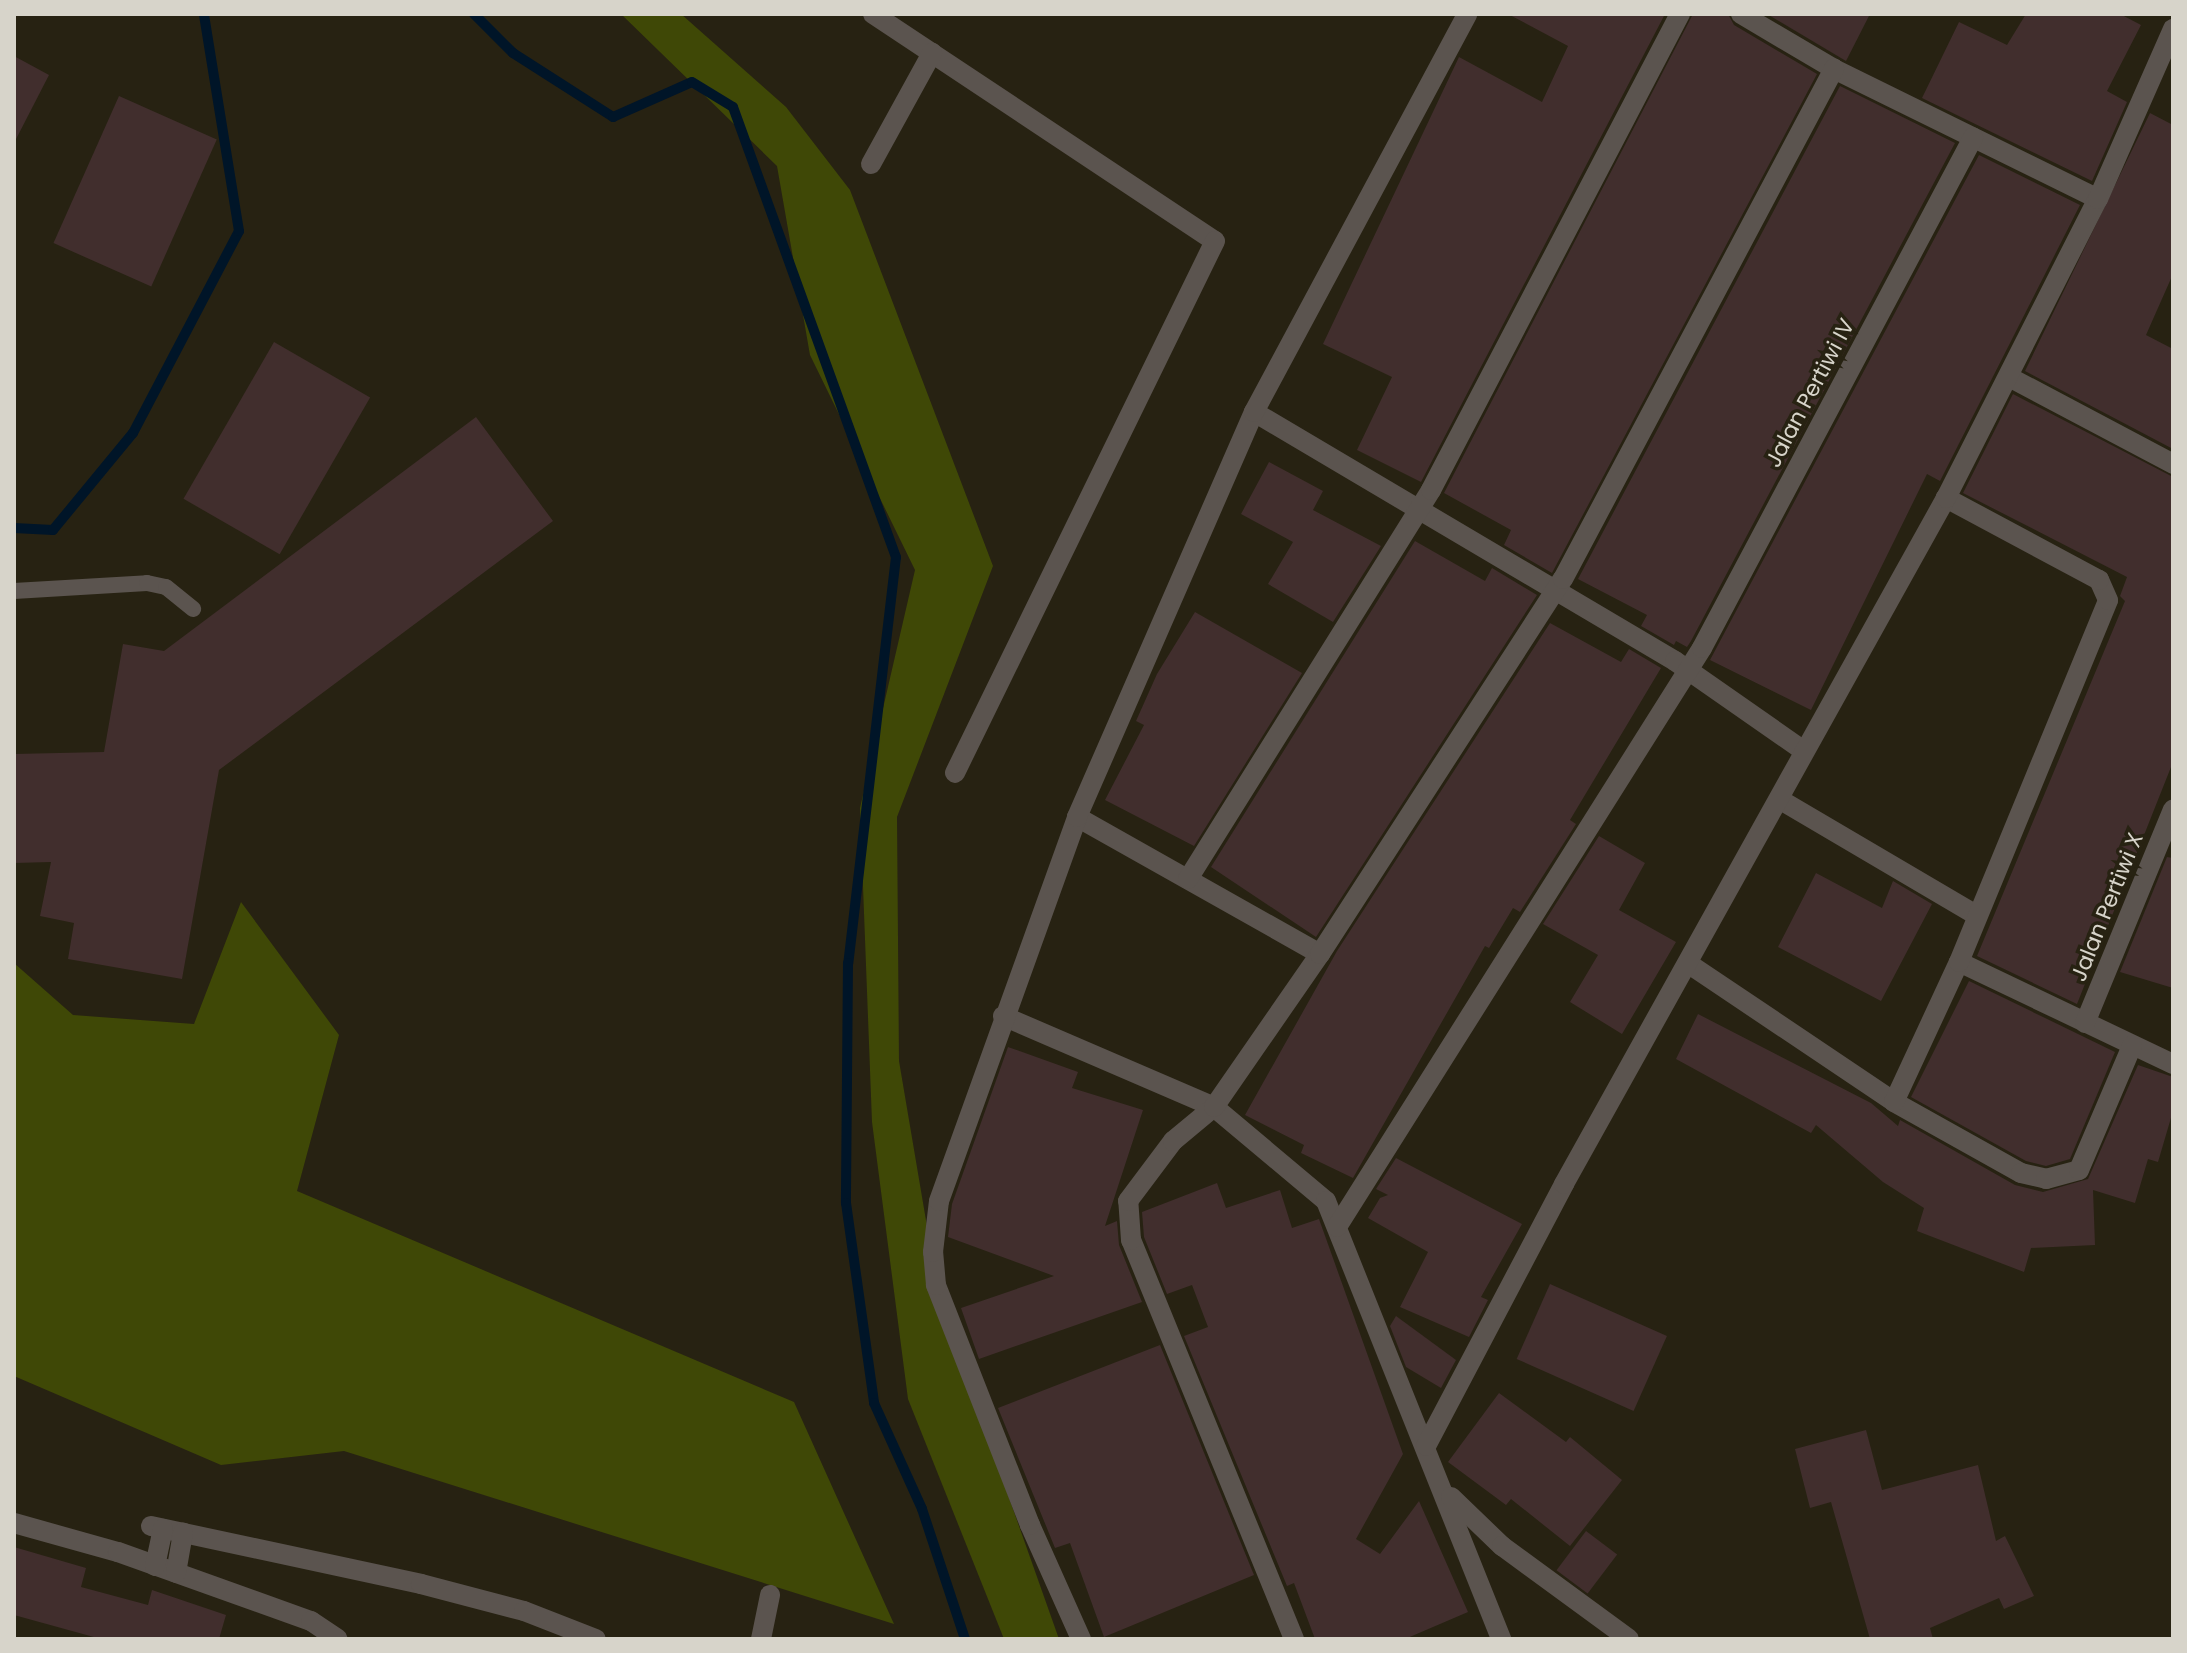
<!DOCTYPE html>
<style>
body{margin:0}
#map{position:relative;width:2187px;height:1653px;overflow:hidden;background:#272212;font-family:Poppins,sans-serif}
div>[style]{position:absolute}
.green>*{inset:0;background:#3f4806}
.stream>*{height:10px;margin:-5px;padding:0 5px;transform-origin:5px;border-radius:5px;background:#001528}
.building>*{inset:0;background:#412e2d;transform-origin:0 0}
.service>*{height:16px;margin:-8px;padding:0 8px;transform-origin:8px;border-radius:8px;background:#5b544f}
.minor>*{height:20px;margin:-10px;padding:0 10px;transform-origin:10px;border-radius:10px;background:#5b544f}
span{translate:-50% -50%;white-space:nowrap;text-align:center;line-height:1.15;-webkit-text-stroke:7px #272212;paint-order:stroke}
.street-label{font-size:22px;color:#d7d4ca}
.frame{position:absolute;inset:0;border:16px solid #d7d4ca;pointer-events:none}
</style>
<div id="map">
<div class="green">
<i style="clip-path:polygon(621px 14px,681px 14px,786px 107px,850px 190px,993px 566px,897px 817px,899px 1061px,940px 1303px,1059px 1639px,1004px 1639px,908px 1399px,872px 1122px,860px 808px,915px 570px,810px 355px,777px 166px)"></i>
<i style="clip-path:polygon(241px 902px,339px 1035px,297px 1191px,794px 1402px,894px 1624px,344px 1451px,221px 1465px,14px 1376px,14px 963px,73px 1015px,194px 1024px)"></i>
</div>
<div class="stream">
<i style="left:474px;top:14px;width:55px;rotate:45deg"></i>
<i style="left:513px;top:53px;width:119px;rotate:32.6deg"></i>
<i style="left:613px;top:117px;width:86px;rotate:-23.9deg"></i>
<i style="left:692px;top:82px;width:48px;rotate:31.4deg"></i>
<i style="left:733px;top:107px;width:479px;rotate:70.1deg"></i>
<i style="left:896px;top:557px;width:409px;rotate:96.7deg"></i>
<i style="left:848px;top:963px;width:240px;rotate:90.5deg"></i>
<i style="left:846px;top:1203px;width:202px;rotate:82deg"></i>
<i style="left:874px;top:1403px;width:116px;rotate:65.6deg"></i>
<i style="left:922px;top:1509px;width:137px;rotate:71.7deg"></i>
<i style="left:14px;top:528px;width:39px;rotate:3deg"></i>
<i style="left:53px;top:530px;width:126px;rotate:-50.5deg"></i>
<i style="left:133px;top:433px;width:228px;rotate:-62.3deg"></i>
<i style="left:239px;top:231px;width:220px;rotate:-99.2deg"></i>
</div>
<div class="building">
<i style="clip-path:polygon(1508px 14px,1665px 14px,1421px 482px,1357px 450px,1392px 377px,1323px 344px,1459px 57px,1542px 102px,1568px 46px)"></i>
<i style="clip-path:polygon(1693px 14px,1728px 14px,1734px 25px,1817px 74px,1552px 573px,1504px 545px,1511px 530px,1444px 493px)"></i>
<i style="clip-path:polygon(1767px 14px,1870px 14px,1846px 61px)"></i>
<i style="clip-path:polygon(2026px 14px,2120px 14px,2141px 25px,2107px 91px,2127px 102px,2092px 181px,1922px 98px,1959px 22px,2007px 45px)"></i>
<i style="clip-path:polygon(14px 56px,49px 75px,14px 143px)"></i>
<i style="clip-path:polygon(1840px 86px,1955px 143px,1691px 641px,1687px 647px,1676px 641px,1674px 645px,1641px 626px,1647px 615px,1578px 579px)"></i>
<i style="left:119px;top:96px;width:107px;height:161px;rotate:24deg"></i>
<i style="clip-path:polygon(2150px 113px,2173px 125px,2173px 274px,2146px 335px,2173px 349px,2173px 449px,2025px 371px)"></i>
<i style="clip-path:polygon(1979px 155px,2080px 205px,1940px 481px,1927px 474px,1811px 710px,1710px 660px)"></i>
<i style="left:274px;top:342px;width:111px;height:181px;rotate:30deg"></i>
<i style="clip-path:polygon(2013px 394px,2173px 477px,2173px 762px,2077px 1004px,1977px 956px,2125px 601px,2120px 596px,2127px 577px,1963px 493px)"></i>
<i style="clip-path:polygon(476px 417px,553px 521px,219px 770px,182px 979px,68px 959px,74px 923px,40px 916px,51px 862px,14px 863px,14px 754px,104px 752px,123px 644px,164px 651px)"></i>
<i style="clip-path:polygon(1269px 462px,1323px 491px,1313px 510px,1381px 546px,1333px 622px,1268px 584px,1293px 542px,1241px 514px)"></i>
<i style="clip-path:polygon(1415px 541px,1485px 581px,1492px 568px,1537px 595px,1316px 937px,1211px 867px)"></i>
<i style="clip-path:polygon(1195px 612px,1302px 673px,1194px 846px,1105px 800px,1144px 725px,1136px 721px,1157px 674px)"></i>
<i style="clip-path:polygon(1550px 623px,1621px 662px,1629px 649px,1661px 668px,1570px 820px,1576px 824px,1520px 912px,1513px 908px,1489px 948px,1485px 946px,1353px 1178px,1301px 1153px,1304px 1145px,1245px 1115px,1337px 951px)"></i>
<i style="clip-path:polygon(1599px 836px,1645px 863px,1619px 910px,1676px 942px,1622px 1034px,1570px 1002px,1598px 955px,1543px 924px)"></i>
<i style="clip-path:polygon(2167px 857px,2173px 858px,2173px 988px,2120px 972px)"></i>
<i style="clip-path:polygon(1816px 873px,1882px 908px,1893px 881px,1932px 904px,1881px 1001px,1778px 947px)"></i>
<i style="clip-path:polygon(1969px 981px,2115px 1052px,2070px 1159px,2046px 1166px,2026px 1161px,1911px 1097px)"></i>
<i style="clip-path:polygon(1698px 1014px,1871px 1103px,1898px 1126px,1900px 1120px,2015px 1185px,2043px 1192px,2088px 1179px,2138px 1065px,2173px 1077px,2173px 1111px,2158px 1162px,2148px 1159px,2135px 1203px,2093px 1190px,2095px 1245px,2031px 1248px,2024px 1272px,1917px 1231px,1924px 1208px,1883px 1182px,1816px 1125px,1811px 1133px,1676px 1059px)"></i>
<i style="clip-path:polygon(1008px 1047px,1078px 1072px,1072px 1088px,1143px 1110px,1105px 1226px,1117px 1221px,1119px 1245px,1142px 1302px,979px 1359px,961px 1308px,1054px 1276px,948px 1237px,952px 1204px)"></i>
<i style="clip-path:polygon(1396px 1158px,1522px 1224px,1481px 1297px,1488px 1300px,1469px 1337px,1400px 1307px,1428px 1252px,1368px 1218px,1380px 1198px,1388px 1195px,1376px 1189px)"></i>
<i style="clip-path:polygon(1217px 1183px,1226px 1208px,1280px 1190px,1292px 1228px,1319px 1219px,1403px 1454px,1356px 1539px,1380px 1554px,1419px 1501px,1468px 1612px,1405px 1639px,1315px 1639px,1294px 1583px,1287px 1586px,1184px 1336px,1208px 1327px,1192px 1285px,1167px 1294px,1144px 1237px,1142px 1212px)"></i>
<i style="left:1550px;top:1284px;width:128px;height:82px;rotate:24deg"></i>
<i style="clip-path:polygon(1396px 1316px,1456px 1360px,1441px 1388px,1406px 1367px,1390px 1326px)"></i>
<i style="clip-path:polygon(1160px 1345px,1254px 1575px,1104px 1637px,1070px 1543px,1055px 1548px,998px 1408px)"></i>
<i style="clip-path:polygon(1499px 1393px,1566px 1442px,1570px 1437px,1622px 1480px,1570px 1546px,1511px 1499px,1506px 1505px,1448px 1462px)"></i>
<i style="clip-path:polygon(1866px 1430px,1882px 1490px,1978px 1465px,1996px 1541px,2005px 1536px,2034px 1596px,2004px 1609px,1999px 1598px,1930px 1628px,1933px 1639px,1870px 1639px,1831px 1502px,1810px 1508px,1795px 1449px)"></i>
<i style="left:1586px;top:1531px;width:39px;height:49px;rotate:37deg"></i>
<i style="clip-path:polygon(14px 1547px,86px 1568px,81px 1587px,148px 1605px,152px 1590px,226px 1615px,219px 1639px,101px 1639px,14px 1615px)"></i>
</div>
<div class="service">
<i style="left:14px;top:591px;width:133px;rotate:-3.4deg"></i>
<i style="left:147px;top:583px;width:19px;rotate:12deg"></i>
<i style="left:166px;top:587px;width:35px;rotate:39deg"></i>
</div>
<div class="minor">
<i style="left:873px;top:14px;width:410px;rotate:33.6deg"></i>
<i style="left:1215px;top:241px;width:592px;rotate:116.05deg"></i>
<i style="left:1741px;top:14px;width:108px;rotate:30.6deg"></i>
<i style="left:1834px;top:69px;width:294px;rotate:26.2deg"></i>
<i style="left:871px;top:164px;width:127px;rotate:-61.2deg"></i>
<i style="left:2009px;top:377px;width:186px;rotate:27.9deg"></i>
<i style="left:1254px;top:412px;width:489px;rotate:30.6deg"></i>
<i style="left:1675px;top:661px;width:157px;rotate:34.9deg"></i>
<i style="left:1779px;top:799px;width:229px;rotate:30.5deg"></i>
<i style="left:1077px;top:817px;width:279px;rotate:29.4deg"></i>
<i style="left:1188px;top:879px;width:459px;rotate:-58deg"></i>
<i style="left:1431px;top:490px;width:537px;rotate:-62.39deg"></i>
<i style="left:1959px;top:962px;width:237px;rotate:25.5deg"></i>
<i style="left:1689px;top:964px;width:247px;rotate:33.9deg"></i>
<i style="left:1894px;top:1102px;width:145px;rotate:29.2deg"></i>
<i style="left:2021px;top:1173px;width:26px;rotate:13deg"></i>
<i style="left:2046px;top:1179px;width:34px;rotate:-15deg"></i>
<i style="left:2079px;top:1170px;width:135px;rotate:-66.9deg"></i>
<i style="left:1003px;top:1016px;width:230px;rotate:23.3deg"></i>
<i style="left:1214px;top:1107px;width:146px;rotate:40deg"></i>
<i style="left:1326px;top:1201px;width:472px;rotate:68.2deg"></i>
<i style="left:2085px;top:1023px;width:231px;rotate:-67.6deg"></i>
<i style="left:1894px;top:1102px;width:154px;rotate:-65.1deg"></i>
<i style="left:1959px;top:962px;width:391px;rotate:-67.6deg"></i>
<i style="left:2108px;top:600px;width:22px;rotate:-114deg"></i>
<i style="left:2099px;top:580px;width:174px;rotate:-151.8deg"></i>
<i style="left:1337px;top:1227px;width:684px;rotate:-57.77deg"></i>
<i style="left:1702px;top:648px;width:578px;rotate:-62.02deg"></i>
<i style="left:1426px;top:1446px;width:296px;rotate:-62.2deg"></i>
<i style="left:1564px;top:1184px;width:785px;rotate:-60.89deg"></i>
<i style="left:1946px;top:498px;width:335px;rotate:-63.1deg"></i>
<i style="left:2098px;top:199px;width:186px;rotate:-66.2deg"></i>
<i style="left:1451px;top:1497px;width:71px;rotate:43.9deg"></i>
<i style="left:1502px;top:1546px;width:157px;rotate:36.2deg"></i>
<i style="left:14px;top:1523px;width:108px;rotate:15.6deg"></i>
<i style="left:118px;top:1552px;width:205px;rotate:19.7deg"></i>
<i style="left:311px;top:1621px;width:32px;rotate:34deg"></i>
<i style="left:151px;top:1526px;width:276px;rotate:12.1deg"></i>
<i style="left:421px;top:1584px;width:106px;rotate:14.7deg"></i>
<i style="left:524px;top:1611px;width:77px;rotate:21.3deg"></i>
<i style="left:155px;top:1566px;width:38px;rotate:-78deg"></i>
<i style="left:176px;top:1573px;width:41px;rotate:-80.1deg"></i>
<i style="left:761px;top:1639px;width:45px;rotate:-78.4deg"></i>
<i style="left:1081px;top:1639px;width:125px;rotate:-114.1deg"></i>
<i style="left:1030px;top:1525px;width:258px;rotate:-111.4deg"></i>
<i style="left:936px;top:1285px;width:33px;rotate:-95deg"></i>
<i style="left:933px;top:1252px;width:51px;rotate:-83.3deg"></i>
<i style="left:939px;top:1201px;width:408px;rotate:-70.2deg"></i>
<i style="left:1077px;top:817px;width:442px;rotate:-66.4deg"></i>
<i style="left:1254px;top:412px;width:451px;rotate:-61.8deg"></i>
<i style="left:1294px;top:1639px;width:431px;rotate:-112.2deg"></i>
<i style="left:1131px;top:1240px;width:39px;rotate:-94deg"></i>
<i style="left:1128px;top:1201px;width:75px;rotate:-53.1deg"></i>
<i style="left:1173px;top:1141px;width:53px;rotate:-39.7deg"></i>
<i style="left:1214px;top:1107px;width:186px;rotate:-55.3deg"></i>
<i style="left:1320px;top:954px;width:447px;rotate:-57.1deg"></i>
<i style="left:1563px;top:579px;width:578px;rotate:-62.02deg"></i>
</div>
<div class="street-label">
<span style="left:1810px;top:393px;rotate:-62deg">Jalan Pertiwi IV</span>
<span style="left:2107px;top:907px;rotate:-68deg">Jalan Pertiwi X</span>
</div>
<div class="frame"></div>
</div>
